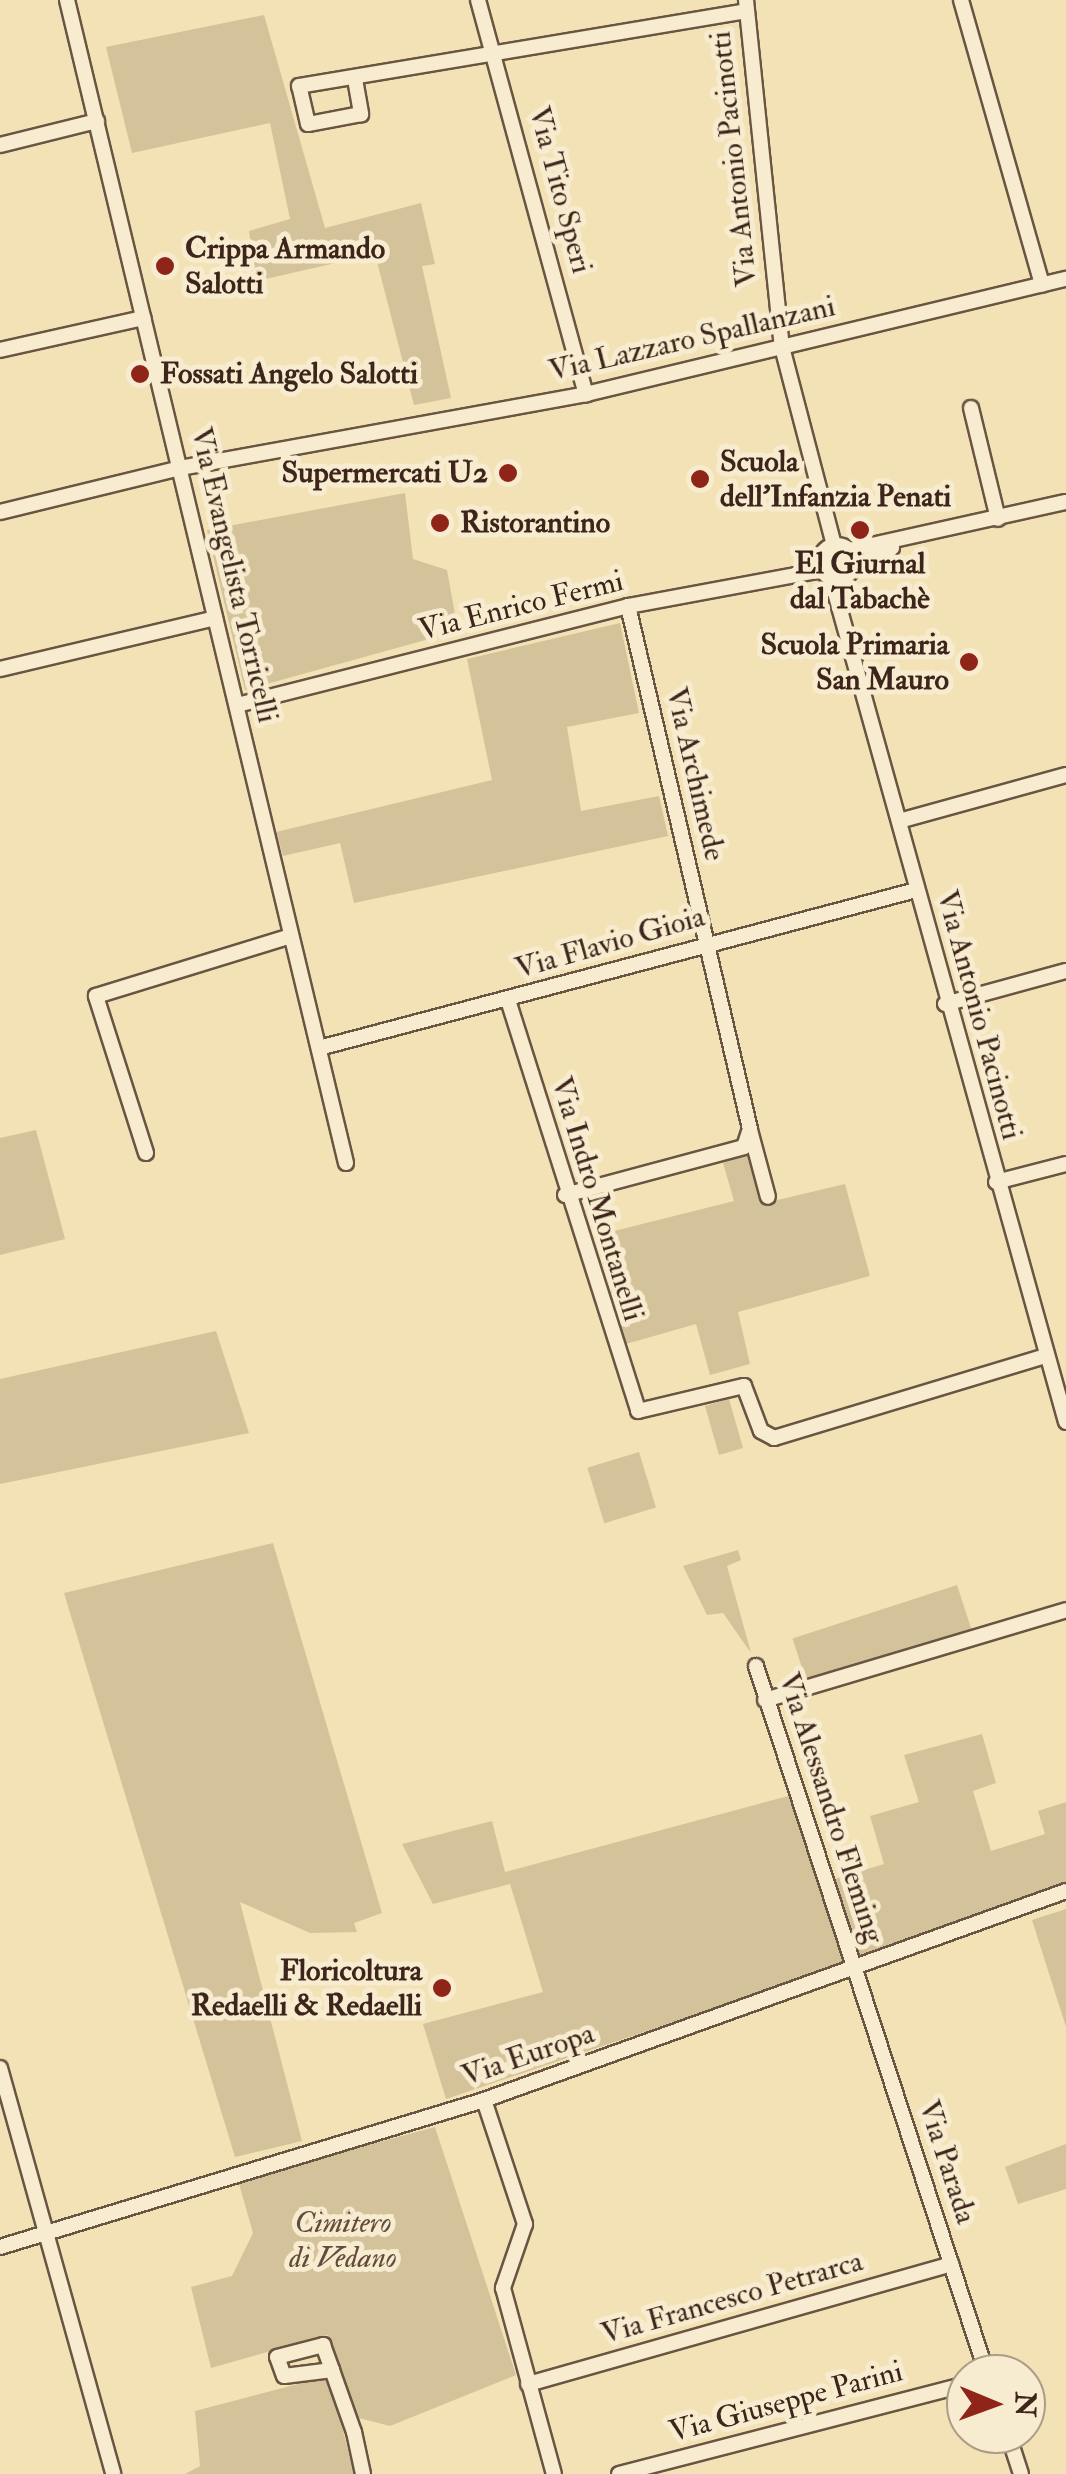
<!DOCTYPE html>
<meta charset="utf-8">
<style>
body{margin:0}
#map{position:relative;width:1066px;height:2474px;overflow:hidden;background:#f3e2b5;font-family:"IM FELL Double Pica",serif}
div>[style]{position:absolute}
.green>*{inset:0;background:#d4c29b;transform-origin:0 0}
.roads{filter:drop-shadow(2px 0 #6a5442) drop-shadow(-2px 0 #6a5442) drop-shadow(0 2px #6a5442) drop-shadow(0 -2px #6a5442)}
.street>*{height:14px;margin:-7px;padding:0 7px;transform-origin:7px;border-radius:7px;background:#f7eccf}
.street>.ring{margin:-7px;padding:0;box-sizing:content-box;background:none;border:14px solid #f7eccf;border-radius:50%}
.dots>*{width:28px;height:28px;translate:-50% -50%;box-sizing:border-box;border:5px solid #f7eccf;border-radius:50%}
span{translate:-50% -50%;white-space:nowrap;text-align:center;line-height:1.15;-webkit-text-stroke:10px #f7eccf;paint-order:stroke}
.street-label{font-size:30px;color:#3d251b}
.poi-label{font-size:30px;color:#3d251b;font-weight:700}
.left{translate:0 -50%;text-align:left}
.right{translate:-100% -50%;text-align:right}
.park-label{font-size:30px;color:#634c3b;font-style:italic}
.north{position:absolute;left:946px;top:2354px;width:100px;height:100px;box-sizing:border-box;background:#f7eccf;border:2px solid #ad9c87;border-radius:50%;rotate:91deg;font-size:28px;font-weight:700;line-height:40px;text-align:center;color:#3d251b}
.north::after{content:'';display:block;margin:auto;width:35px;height:45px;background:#8f2418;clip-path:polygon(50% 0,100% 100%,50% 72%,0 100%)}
</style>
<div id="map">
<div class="green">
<i style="clip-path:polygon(264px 15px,325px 228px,421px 203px,435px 264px,422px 266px,451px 398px,414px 405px,375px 254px,257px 281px,249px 231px,290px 219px,270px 123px,132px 153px,106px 47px)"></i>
<i style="clip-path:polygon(405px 493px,413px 559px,447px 570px,458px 631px,245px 690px,207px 530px)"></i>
<i style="clip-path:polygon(620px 623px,639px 713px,567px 727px,581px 811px,659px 796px,668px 836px,354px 903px,340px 843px,283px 856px,276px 832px,492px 780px,467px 659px)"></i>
<i style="clip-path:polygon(36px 1130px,65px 1239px,0 1255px,0 1138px)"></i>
<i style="clip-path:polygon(747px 1155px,761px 1204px,845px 1184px,870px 1276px,738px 1312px,750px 1364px,710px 1375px,696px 1324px,626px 1344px,589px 1216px,605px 1212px,614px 1231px,734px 1201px,723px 1163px)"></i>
<i style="clip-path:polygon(216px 1331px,249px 1433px,0 1484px,0 1379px)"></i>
<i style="left:729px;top:1399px;width:51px;height:25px;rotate:74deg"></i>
<i style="left:639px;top:1452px;width:58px;height:54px;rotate:73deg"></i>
<i style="clip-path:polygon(273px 1543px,382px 1913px,354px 1923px,357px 1932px,310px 1933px,240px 1902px,302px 2141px,235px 2157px,64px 1593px)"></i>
<i style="clip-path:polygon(738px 1550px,741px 1560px,727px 1566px,751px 1653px,723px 1613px,707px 1615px,683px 1566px)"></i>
<i style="left:957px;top:1585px;width:49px;height:173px;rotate:72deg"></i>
<i style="clip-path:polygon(982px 1734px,996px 1783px,973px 1791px,991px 1851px,1045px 1834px,1038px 1811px,1066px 1802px,1066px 1884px,857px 1960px,832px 1880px,884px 1864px,870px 1816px,919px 1802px,904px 1755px)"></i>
<i style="clip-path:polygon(792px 1795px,848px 1963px,446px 2099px,423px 2024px,543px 1992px,510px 1884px,433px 1904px,402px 1844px,492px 1821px,505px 1872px)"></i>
<i style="clip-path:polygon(1066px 1909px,1066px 2027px,1032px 1920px)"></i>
<i style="clip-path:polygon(435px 2127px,516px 2375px,390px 2426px,359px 2418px,328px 2335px,211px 2368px,191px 2287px,232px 2276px,253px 2233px,238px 2180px)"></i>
<i style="clip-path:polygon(1066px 2144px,1066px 2189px,1018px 2204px,1005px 2167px)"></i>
<i style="clip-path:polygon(329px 2376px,354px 2474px,185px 2474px,200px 2466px,195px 2411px)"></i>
</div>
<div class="roads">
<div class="street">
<i style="left:67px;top:0;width:1196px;rotate:76.51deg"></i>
<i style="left:478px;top:0;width:409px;rotate:74.7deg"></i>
<i style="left:746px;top:0;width:349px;rotate:84.1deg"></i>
<i style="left:782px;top:347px;width:205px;rotate:75.3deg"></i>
<i style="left:961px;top:0;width:296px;rotate:74.1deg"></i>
<i style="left:355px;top:79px;width:36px;rotate:80deg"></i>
<i style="left:361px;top:114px;width:54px;rotate:169.3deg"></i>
<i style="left:308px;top:124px;width:39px;rotate:-103deg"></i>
<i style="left:299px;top:86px;width:454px;rotate:-9.5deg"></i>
<i style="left:0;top:145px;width:100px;rotate:-13.9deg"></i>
<i style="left:0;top:350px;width:147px;rotate:-12.6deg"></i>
<i style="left:971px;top:408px;width:114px;rotate:76.3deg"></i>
<i style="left:0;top:512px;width:185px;rotate:-13.7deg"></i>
<i style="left:180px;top:468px;width:413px;rotate:-10.3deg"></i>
<i style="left:586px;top:394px;width:494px;rotate:-13.5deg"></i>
<i class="ring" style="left:820px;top:545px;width:20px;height:20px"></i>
<i style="left:849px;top:550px;width:222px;rotate:-12.5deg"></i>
<i style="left:853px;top:568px;width:44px;rotate:-27.1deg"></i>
<i style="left:831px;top:578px;width:876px;rotate:74.44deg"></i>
<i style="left:0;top:669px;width:221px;rotate:-13.3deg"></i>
<i style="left:237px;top:705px;width:403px;rotate:-14.2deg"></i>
<i style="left:628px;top:606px;width:197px;rotate:-10.5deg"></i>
<i style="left:899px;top:821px;width:173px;rotate:-15.4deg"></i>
<i style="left:508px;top:1000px;width:431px;rotate:72.4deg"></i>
<i style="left:638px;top:1411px;width:109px;rotate:-13.3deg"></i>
<i style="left:744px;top:1386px;width:48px;rotate:69.3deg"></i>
<i style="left:761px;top:1431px;width:15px;rotate:28deg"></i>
<i style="left:774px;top:1438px;width:284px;rotate:-16.8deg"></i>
<i style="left:945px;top:1004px;width:125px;rotate:-15.3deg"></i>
<i style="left:319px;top:1048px;width:618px;rotate:-14.82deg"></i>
<i style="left:750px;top:1130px;width:69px;rotate:75deg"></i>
<i style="left:146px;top:1153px;width:165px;rotate:-107.7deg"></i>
<i style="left:96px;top:996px;width:204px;rotate:-17.1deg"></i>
<i style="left:996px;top:1182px;width:72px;rotate:-14.4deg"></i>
<i style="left:565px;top:1195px;width:185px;rotate:-15deg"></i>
<i style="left:744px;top:1147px;width:19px;rotate:-72deg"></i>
<i style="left:750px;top:1129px;width:537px;rotate:-103.13deg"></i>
<i style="left:756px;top:1666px;width:745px;rotate:71.93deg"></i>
<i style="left:765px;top:1700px;width:314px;rotate:-16.6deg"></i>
<i style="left:0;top:2068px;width:421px;rotate:74.4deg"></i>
<i style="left:484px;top:2100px;width:131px;rotate:71.7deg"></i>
<i style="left:525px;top:2224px;width:68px;rotate:109deg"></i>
<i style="left:503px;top:2288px;width:193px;rotate:74.7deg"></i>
<i style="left:0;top:2247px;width:506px;rotate:-16.89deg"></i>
<i style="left:484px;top:2100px;width:618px;rotate:-19.75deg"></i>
<i style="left:332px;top:2370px;width:48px;rotate:172.9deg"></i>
<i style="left:284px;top:2376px;width:20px;rotate:-110deg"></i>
<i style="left:277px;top:2357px;width:48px;rotate:-14.6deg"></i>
<i style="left:323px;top:2345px;width:27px;rotate:70deg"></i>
<i style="left:332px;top:2370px;width:66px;rotate:70.5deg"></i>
<i style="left:354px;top:2432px;width:43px;rotate:77.9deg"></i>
<i style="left:528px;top:2384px;width:440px;rotate:-15.8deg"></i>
<i style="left:1008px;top:2434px;width:42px;rotate:72deg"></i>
<i style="left:619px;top:2474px;width:358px;rotate:-14.5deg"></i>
</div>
</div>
<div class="dots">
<i style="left:165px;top:266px;background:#8f2418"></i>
<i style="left:140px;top:374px;background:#8f2418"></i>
<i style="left:508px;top:473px;background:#8f2418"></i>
<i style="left:700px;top:479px;background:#8f2418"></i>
<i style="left:440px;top:523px;background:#8f2418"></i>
<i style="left:860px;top:530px;background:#8f2418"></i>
<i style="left:969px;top:662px;background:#8f2418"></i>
<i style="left:442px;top:1988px;background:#8f2418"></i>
</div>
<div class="street-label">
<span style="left:734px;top:159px;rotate:-96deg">Via Antonio Pacinotti</span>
<span style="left:560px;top:190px;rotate:75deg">Via Tito Speri</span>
<span style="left:692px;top:339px;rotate:-13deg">Via Lazzaro Spallanzani</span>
<span style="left:234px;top:575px;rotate:77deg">Via Evangelista Torricelli</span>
<span style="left:521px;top:606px;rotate:-14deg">Via Enrico Fermi</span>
<span style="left:695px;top:774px;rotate:77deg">Via Archimede</span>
<span style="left:610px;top:943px;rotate:-16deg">Via Flavio Gioia</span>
<span style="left:979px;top:1015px;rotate:75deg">Via Antonio Pacinotti</span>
<span style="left:597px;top:1199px;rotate:73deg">Via Indro Montanelli</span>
<span style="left:831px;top:1808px;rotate:72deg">Via Alessandro Fleming</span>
<span style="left:528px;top:2055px;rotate:-19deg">Via Europa</span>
<span style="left:947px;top:2162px;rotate:72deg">Via Parada</span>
<span style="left:732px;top:2298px;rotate:-16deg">Via Francesco Petrarca</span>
<span style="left:786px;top:2402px;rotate:-15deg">Via Giuseppe Parini</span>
</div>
<div class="poi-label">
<span class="left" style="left:185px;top:266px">Crippa Armando<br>Salotti</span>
<span class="left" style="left:160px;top:374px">Fossati Angelo Salotti</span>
<span class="left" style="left:720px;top:479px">Scuola<br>dell'Infanzia Penati</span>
<span class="right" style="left:488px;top:473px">Supermercati U2</span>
<span class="left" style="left:460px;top:523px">Ristorantino</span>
<span style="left:860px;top:581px">El Giurnal<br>dal Tabachè</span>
<span class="right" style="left:949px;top:662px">Scuola Primaria<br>San Mauro</span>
<span class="right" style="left:422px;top:1988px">Floricoltura<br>Redaelli &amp; Redaelli</span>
</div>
<div class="park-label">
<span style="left:343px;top:2240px">Cimitero<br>di Vedano</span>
</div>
<div class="north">N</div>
</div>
